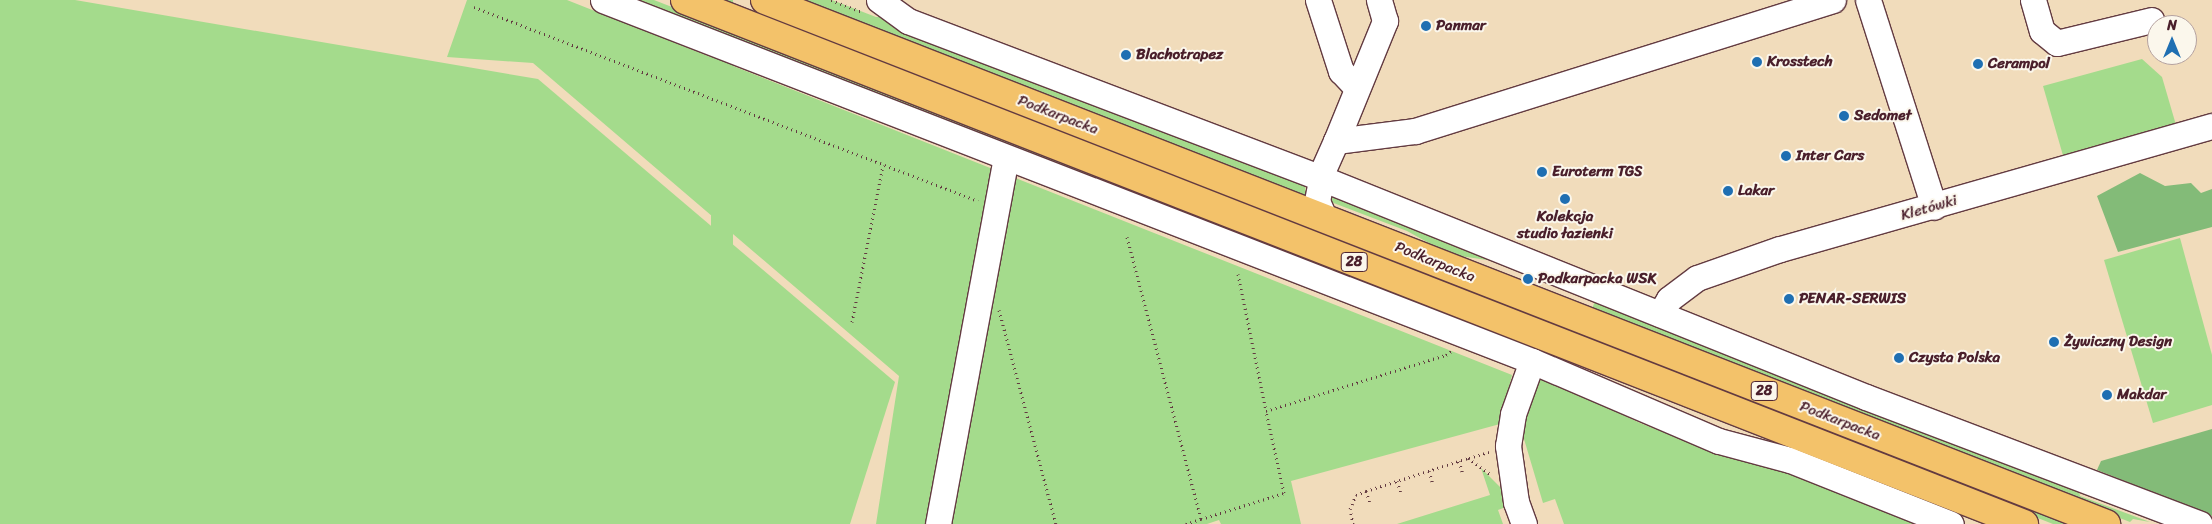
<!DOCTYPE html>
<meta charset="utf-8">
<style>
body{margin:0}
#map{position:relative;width:2212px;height:524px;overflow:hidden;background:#f1dcbb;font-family:Sriracha,sans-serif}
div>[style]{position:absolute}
.green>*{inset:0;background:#a4db8c;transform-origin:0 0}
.forest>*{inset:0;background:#83bb78}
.path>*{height:3px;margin-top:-1.5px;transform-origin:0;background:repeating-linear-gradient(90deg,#633b41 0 1px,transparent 0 5px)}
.roads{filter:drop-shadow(1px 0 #633b41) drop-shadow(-1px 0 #633b41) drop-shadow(0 1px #633b41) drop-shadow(0 -1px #633b41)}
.minor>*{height:25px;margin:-12.5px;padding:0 12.5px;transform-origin:12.5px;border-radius:12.5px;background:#fff}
.major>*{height:28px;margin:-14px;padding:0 14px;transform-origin:14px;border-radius:14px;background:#f3c26a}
.dots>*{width:14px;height:14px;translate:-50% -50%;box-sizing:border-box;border:2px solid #fbf7ec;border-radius:50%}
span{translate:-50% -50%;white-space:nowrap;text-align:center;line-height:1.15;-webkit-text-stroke:4px #fbf7ec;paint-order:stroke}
.shield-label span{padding:1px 4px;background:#fbf7ec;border:1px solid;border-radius:4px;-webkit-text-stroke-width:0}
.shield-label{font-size:14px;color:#4a1f2b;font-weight:700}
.poi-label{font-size:15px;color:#4a1f2b;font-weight:700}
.left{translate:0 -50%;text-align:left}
.street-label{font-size:15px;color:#4a1f2b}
.north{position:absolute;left:2147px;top:15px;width:50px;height:50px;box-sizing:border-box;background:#fbf7ec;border:1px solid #b4a19f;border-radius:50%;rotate:0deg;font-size:14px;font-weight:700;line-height:20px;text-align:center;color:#4a1f2b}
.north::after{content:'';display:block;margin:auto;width:18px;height:22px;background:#1f6fb2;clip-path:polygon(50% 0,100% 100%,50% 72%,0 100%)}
</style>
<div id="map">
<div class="green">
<i style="clip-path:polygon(0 0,75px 0,538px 79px,895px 382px,850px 524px,0 524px)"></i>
<i style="clip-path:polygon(467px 0,567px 0,1512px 375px,1500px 424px,1291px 481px,1301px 524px,1221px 524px,1219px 520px,1207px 524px,876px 524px,899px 376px,533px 63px,447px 57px)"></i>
<i style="clip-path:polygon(626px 0,654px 0,1563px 356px,1560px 364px)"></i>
<i style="left:711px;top:0;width:22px;height:923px"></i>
<i style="clip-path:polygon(792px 0,832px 0,876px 17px,884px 17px,1305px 186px,1307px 201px)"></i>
<i style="clip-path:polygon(2142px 59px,2162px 77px,2176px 125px,2064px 159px,2043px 86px)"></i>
<i style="clip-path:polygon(1326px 194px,1418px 230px,1489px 257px,1487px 260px,1460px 256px,1458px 259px,1407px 231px,1331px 202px)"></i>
<i style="clip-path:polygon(2180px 238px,2212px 355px,2212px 405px,2153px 423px,2104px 260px)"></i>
<i style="clip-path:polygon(1596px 298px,2078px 487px,2080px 496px,2150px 522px,2133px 519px,2130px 522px,1591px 312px)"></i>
<i style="clip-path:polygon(1584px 332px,2077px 524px,2053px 524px,1955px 486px,1581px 340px)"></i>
<i style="clip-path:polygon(1540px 378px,1565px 387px,1640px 423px,1704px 448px,1779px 470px,1919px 524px,1564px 524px,1555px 499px,1543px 503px,1524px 439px,1515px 440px,1535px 382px)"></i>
<i style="clip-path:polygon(1481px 468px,1504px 491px,1511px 505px,1498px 510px,1503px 524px,1397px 524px,1490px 495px)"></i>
</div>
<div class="forest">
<i style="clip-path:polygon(2140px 173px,2165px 186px,2191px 183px,2201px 193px,2212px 189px,2212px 227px,2118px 252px,2097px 196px)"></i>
<i style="clip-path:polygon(2212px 429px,2212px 516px,2097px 470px,2101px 461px)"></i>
</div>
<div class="path">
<i style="left:831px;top:0;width:34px;rotate:21deg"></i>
<i style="left:474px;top:7px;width:540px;rotate:21.05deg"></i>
<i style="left:1127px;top:237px;width:292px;rotate:75.3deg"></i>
<i style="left:1201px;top:519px;width:16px;rotate:162deg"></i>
<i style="left:1238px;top:274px;width:140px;rotate:78.4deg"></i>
<i style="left:999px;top:310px;width:221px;rotate:75.1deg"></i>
<i style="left:852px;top:322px;width:160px;rotate:-78.8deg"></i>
<i style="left:1469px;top:458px;width:21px;rotate:-17deg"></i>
<i style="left:1459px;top:461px;width:14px;rotate:73deg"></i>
<i style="left:1429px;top:471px;width:14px;rotate:73deg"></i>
<i style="left:1397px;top:481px;width:13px;rotate:72deg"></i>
<i style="left:1366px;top:491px;width:13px;rotate:72deg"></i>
<i style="left:1201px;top:519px;width:87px;rotate:-17.4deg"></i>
<i style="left:1284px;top:493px;width:84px;rotate:-102.4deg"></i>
<i style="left:1266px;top:411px;width:189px;rotate:-17.3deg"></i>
<i style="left:1446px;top:355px;width:9px;rotate:-36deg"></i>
<i style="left:1353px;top:524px;width:15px;rotate:-101deg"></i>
<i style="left:1350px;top:509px;width:15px;rotate:-67deg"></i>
<i style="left:1356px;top:495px;width:11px;rotate:-22deg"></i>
<i style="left:1366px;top:491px;width:107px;rotate:-17.9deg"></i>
<i style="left:1468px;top:458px;width:29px;rotate:36deg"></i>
</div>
<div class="roads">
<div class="minor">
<i style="left:603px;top:0;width:997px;rotate:21.24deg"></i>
<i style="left:1532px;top:361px;width:203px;rotate:23.2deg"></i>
<i style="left:1719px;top:441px;width:73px;rotate:15deg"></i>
<i style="left:1790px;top:460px;width:173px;rotate:21.7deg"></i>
<i style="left:879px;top:0;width:36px;rotate:36deg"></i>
<i style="left:908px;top:21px;width:442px;rotate:20.8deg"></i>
<i style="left:1321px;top:178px;width:587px;rotate:21.89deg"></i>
<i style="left:1866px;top:397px;width:357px;rotate:20.8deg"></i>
<i style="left:1318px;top:0;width:75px;rotate:72.1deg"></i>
<i style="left:1341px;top:71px;width:22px;rotate:47deg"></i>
<i style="left:1868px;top:0;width:217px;rotate:72.3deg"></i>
<i style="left:2033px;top:0;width:32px;rotate:74deg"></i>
<i style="left:2042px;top:31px;width:19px;rotate:39deg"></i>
<i style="left:2057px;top:43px;width:97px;rotate:-13.7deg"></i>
<i style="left:1336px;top:141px;width:130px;rotate:-67.8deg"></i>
<i style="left:1385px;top:21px;width:22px;rotate:-106deg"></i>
<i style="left:1325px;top:219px;width:20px;rotate:-114deg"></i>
<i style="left:1317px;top:201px;width:32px;rotate:-79deg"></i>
<i style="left:1323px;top:170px;width:32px;rotate:-66deg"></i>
<i style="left:1336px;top:141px;width:80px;rotate:-7.2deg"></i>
<i style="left:1415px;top:131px;width:438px;rotate:-17.4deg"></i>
<i style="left:1660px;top:314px;width:17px;rotate:-59deg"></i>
<i style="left:1669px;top:299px;width:35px;rotate:-37deg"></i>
<i style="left:1697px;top:278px;width:88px;rotate:-19.3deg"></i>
<i style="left:1780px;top:249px;width:449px;rotate:-15.9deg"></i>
<i style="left:938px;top:524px;width:372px;rotate:-79.5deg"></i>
<i style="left:1524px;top:524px;width:23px;rotate:-110deg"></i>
<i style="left:1516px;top:502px;width:57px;rotate:-98.1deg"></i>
<i style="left:1508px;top:446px;width:32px;rotate:-81deg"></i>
<i style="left:1513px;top:414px;width:56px;rotate:-70.3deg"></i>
</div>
<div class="major">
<i style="left:685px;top:0;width:1438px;rotate:21.37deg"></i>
<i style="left:765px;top:0;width:1440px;rotate:21.34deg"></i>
</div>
</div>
<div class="dots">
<i style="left:1426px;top:26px;background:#1f6fb2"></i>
<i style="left:1126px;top:55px;background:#1f6fb2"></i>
<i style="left:1757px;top:62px;background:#1f6fb2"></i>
<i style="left:1978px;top:64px;background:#1f6fb2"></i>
<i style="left:1844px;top:116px;background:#1f6fb2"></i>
<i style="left:1786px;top:156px;background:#1f6fb2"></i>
<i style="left:1542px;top:172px;background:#1f6fb2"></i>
<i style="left:1728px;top:191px;background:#1f6fb2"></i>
<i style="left:1565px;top:199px;background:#1f6fb2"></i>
<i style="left:1528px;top:279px;background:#1f6fb2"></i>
<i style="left:1789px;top:299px;background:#1f6fb2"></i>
<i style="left:2054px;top:342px;background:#1f6fb2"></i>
<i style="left:1899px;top:358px;background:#1f6fb2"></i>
<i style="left:2107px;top:395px;background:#1f6fb2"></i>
</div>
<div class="shield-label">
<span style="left:1354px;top:262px">28</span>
<span style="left:1764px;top:391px">28</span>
</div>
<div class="poi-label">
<span class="left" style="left:1436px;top:26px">Panmar</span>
<span class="left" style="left:1136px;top:55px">Blachotrapez</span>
<span class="left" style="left:1767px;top:62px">Krosstech</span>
<span class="left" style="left:1988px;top:64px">Cerampol</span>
<span class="left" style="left:1854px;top:116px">Sedomet</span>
<span class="left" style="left:1796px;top:156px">Inter Cars</span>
<span class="left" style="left:1552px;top:172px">Euroterm TGS</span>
<span class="left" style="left:1738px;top:191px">Lakar</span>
<span style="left:1565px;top:225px">Kolekcja<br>studio łazienki</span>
<span class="left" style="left:1538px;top:279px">Podkarpacka WSK</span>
<span class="left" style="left:1799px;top:299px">PENAR-SERWIS</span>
<span class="left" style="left:2064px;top:342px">Żywiczny Design</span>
<span class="left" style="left:1909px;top:358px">Czysta Polska</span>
<span class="left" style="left:2117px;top:395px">Makdar</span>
</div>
<div class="street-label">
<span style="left:1058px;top:115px;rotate:21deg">Podkarpacka</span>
<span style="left:1929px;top:208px;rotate:-16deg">Kletówki</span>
<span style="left:1435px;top:262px;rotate:22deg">Podkarpacka</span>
<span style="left:1840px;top:421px;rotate:21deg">Podkarpacka</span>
</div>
<div class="north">N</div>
</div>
